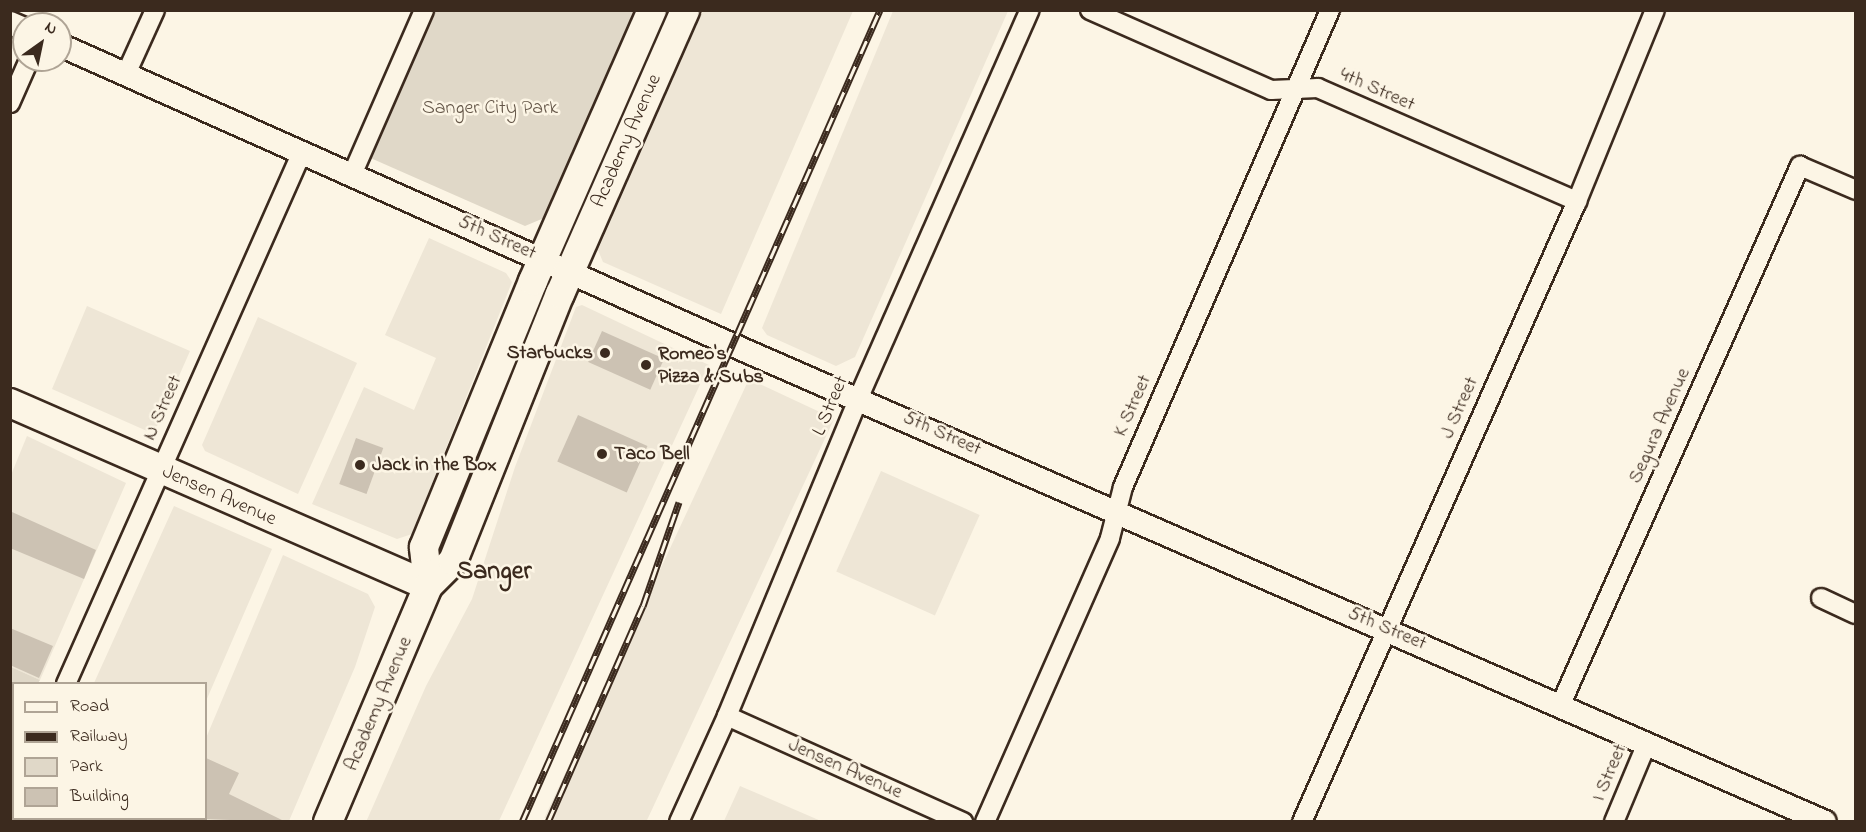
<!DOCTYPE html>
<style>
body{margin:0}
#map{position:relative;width:1866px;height:832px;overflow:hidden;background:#fcf5e5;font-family:"Indie Flower",sans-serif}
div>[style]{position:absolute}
.built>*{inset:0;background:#eee6d6;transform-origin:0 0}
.green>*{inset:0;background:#e0d8c8}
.building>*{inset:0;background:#ccc2b3;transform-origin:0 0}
.roads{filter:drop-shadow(2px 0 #3b2a1e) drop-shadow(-2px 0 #3b2a1e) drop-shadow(0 2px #3b2a1e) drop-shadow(0 -2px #3b2a1e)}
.minor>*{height:18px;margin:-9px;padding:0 9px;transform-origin:9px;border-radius:9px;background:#fcf5e5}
.tertiary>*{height:22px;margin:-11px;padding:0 11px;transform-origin:11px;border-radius:11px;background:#fcf5e5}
.primary>*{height:28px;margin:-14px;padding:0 14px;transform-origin:14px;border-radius:14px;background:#fcf5e5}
.rail>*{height:7px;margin-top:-3.5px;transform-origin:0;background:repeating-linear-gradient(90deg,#fcf5e5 0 14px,#3b2a1e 0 28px);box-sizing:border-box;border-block:2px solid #3b2a1e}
.dots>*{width:16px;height:16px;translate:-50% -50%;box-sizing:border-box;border:3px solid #fcf5e5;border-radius:50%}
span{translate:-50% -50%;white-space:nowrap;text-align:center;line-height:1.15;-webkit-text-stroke:5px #fcf5e5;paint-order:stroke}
.street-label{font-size:20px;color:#3b2a1e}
.park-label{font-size:20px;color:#645648}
.poi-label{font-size:20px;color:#3b2a1e;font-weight:700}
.right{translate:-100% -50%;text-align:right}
.left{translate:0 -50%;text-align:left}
.district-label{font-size:26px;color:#3b2a1e;font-weight:700}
.frame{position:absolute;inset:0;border:12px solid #3b2a1e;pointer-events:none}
.legend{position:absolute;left:12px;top:682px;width:195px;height:138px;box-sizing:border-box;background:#fcf5e5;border:2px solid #afa495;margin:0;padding:8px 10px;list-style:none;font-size:18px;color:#3b2a1e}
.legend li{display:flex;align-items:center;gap:12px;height:30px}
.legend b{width:30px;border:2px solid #afa495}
.north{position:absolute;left:12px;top:12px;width:60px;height:60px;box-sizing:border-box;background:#fcf5e5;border:2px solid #afa495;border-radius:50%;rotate:33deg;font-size:16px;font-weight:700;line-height:24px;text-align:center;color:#3b2a1e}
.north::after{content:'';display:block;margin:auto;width:21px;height:27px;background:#3b2a1e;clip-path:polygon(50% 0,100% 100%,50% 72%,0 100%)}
</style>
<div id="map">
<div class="built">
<i style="clip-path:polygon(703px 11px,853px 11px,721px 314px,603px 262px,598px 250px)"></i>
<i style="clip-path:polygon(893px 11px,1008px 11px,855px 357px,836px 366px,767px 335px,762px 328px)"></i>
<i style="clip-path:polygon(429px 238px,506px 273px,512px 282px,412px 534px,397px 539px,312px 504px,364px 387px,414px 410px,436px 358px,385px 335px)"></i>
<i style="clip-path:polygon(582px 305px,709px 365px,499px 821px,366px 822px,426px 686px,472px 599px,515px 467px,576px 307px)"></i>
<i style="clip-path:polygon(87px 306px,190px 351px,157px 426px,147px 431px,52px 389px)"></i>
<i style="clip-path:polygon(258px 317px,357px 363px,298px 494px,205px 451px,202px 445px)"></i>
<i style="left:749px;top:379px;width:94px;height:484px;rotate:25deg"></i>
<i style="clip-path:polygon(27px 436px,126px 483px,40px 680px,11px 667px,11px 475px)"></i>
<i style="left:881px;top:471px;width:108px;height:110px;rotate:24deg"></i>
<i style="clip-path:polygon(174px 506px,272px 549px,206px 701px,206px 684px,94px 683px)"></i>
<i style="clip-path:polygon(283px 555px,368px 594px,375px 607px,355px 667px,289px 821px,178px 822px,171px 819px,206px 818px,206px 738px)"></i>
<i style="clip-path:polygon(740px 786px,821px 821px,724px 821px)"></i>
</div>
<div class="green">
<i style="clip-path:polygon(431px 11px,635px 11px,544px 218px,525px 226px,366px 156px)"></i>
<i style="clip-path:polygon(11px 667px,40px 680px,38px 683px,14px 684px,11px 747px)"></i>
</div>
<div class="building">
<i style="left:602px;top:331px;width:68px;height:34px;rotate:24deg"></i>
<i style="left:578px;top:415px;width:76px;height:51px;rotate:24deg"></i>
<i style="left:356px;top:438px;width:29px;height:49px;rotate:20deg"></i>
<i style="clip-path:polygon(12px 512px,96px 550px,84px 579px,10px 548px)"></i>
<i style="clip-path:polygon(10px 628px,53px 646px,39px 678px,10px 665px)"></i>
<i style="clip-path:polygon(206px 758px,239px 773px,229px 794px,286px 822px,177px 818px,206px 818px)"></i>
</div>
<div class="roads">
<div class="minor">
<i style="left:1090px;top:10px;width:198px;rotate:23.8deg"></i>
<i style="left:1271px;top:90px;width:47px;rotate:-2.4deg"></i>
<i style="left:1318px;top:88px;width:283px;rotate:23.6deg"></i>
<i style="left:126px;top:74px;width:70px;rotate:-65.6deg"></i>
<i style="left:10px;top:103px;width:47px;rotate:-66.2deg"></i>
<i style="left:352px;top:175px;width:180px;rotate:-66.4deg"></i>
<i style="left:1821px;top:598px;width:38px;rotate:25deg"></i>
<i style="left:66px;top:684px;width:582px;rotate:-66.08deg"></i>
<i style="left:1561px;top:704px;width:589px;rotate:-66.05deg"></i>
<i style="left:1800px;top:166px;width:61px;rotate:23.2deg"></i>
<i style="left:727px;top:716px;width:259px;rotate:24.2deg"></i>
<i style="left:10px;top:777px;width:4px;rotate:14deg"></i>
<i style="left:10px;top:809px;width:7px;rotate:-56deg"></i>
<i style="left:105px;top:818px;width:7px;rotate:34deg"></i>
<i style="left:679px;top:822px;width:116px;rotate:-65.6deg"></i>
<i style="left:727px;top:716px;width:345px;rotate:-67.5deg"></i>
<i style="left:859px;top:397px;width:423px;rotate:-66.2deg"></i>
<i style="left:985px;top:822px;width:310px;rotate:-66.2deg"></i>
<i style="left:1110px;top:538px;width:53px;rotate:-75.7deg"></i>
<i style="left:1123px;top:487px;width:520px;rotate:-66.54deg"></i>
<i style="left:1302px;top:822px;width:679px;rotate:-66.11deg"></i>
<i style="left:1577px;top:201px;width:206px;rotate:-67.8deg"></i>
<i style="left:1614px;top:822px;width:86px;rotate:-67.3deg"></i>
</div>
<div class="tertiary">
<i style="left:10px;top:23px;width:15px;rotate:23deg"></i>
<i style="left:60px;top:45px;width:751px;rotate:24.04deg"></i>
<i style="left:746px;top:351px;width:1177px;rotate:23.58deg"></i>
</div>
<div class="primary">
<i style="left:10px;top:403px;width:456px;rotate:23.6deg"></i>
<i style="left:428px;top:586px;width:39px;rotate:-96deg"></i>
<i style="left:424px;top:547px;width:287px;rotate:-67.7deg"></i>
<i style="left:533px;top:281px;width:296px;rotate:-66.3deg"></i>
<i style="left:328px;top:822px;width:256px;rotate:-67deg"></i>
<i style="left:428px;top:586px;width:35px;rotate:-45deg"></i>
<i style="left:453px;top:561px;width:288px;rotate:-68.2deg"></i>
<i style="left:560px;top:294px;width:310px;rotate:-66.2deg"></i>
</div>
</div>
<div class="rail">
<i style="left:522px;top:822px;width:887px;rotate:-66.21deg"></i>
<i style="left:548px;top:822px;width:236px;rotate:-66.3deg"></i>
<i style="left:643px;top:606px;width:110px;rotate:-70.9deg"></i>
</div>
<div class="dots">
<i style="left:605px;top:353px;background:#3b2a1e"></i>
<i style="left:646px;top:365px;background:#3b2a1e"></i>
<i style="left:602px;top:454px;background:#3b2a1e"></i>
<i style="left:360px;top:465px;background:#3b2a1e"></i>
</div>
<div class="street-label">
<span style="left:1377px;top:90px;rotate:24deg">4th Street</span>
<span style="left:627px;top:141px;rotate:-66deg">Academy Avenue</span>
<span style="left:497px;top:238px;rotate:24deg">5th Street</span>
<span style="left:831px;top:406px;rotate:-67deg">L Street</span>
<span style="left:1133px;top:406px;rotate:-66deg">K Street</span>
<span style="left:163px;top:408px;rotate:-66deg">N Street</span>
<span style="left:1460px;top:408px;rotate:-66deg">J Street</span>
<span style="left:1660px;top:426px;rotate:-66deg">Segura Avenue</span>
<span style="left:942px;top:434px;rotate:24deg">5th Street</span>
<span style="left:219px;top:496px;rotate:24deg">Jensen Avenue</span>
<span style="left:1387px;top:629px;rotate:23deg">5th Street</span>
<span style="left:379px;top:704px;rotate:-67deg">Academy Avenue</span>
<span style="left:845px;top:769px;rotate:24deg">Jensen Avenue</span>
<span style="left:1610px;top:773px;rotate:-67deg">I Street</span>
</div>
<div class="park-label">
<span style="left:490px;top:108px">Sanger City Park</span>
</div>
<div class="poi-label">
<span class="right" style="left:593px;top:353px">Starbucks</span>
<span class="left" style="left:658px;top:366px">Romeo's<br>Pizza &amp; Subs</span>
<span class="left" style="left:614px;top:454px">Taco Bell</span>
<span class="left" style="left:372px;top:465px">Jack in the Box</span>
</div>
<div class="district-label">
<span style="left:494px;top:573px">Sanger</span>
</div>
<div class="frame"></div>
<ul class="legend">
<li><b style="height:8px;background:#fcf5e5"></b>Road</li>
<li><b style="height:8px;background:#3b2a1e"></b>Railway</li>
<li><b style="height:16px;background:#e0d8c8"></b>Park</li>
<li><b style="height:16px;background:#ccc2b3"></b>Building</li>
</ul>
<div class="north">N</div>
</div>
